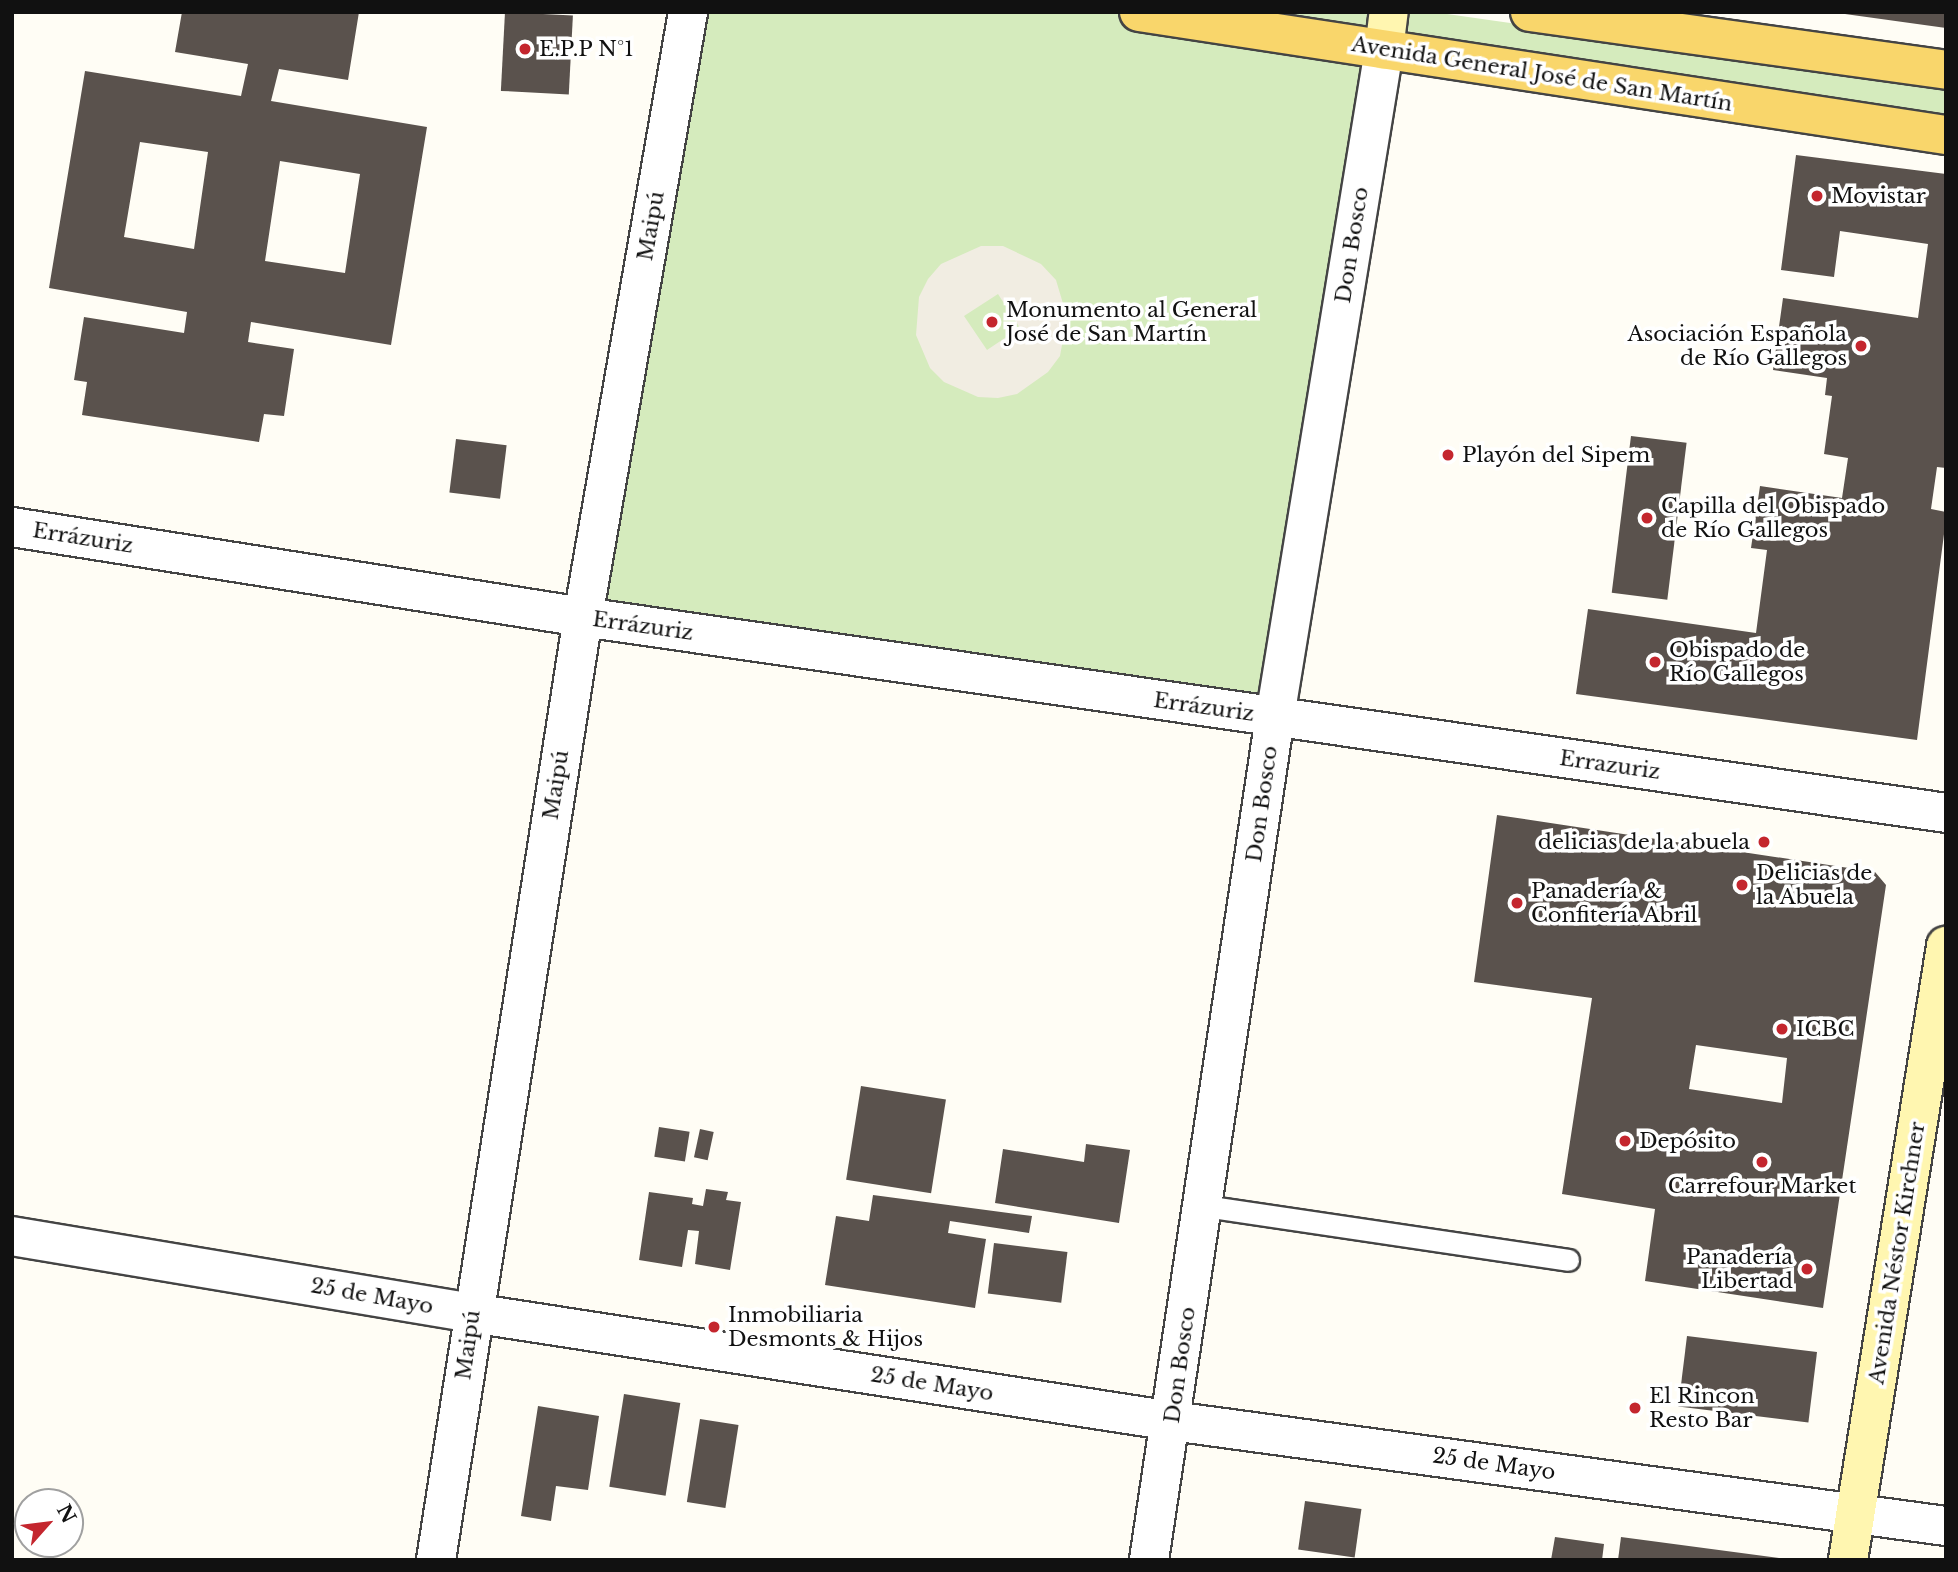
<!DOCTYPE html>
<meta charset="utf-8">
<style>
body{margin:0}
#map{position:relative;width:1958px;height:1572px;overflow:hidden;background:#fffdf5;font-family:"Libre Baskerville",serif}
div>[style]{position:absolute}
.green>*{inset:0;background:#d5ebbd}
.plaza>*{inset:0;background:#f1ede2}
.building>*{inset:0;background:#5a524d;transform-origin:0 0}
.roads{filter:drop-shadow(2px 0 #444) drop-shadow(-2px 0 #444) drop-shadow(0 2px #444) drop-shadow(0 -2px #444)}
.lane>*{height:21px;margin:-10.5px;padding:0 10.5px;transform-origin:10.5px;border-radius:10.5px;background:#fff}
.street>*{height:38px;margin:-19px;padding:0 19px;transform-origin:19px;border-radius:19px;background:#fff}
.secondary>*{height:38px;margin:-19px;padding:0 19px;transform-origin:19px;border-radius:19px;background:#fff6b0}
.primary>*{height:38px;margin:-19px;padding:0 19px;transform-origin:19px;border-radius:19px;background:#f9d66b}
.dots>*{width:19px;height:19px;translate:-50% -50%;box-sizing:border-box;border:4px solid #fff;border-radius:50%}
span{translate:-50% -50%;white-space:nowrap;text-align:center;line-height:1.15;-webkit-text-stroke:7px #fff;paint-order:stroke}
.poi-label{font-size:21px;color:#111}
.left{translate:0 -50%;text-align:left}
.right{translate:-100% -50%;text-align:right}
.street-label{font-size:21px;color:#111}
.frame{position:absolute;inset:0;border:14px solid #111;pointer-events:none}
.north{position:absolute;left:14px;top:1488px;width:70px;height:70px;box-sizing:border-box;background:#fff;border:2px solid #a0a0a0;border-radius:50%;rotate:62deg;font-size:19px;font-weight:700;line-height:28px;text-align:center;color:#111}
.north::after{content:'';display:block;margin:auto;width:24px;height:32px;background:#c4262e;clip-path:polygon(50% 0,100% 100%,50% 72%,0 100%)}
</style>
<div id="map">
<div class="green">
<i style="clip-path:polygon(688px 12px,1139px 12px,1384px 50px,1275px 717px,583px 617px)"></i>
<i style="clip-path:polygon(1229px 12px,1368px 12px,1369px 14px,1365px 28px)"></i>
<i style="clip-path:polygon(1433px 12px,1946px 85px,1946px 119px,1410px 35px,1406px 23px,1410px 14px)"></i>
</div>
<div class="plaza">
<i style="clip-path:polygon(evenodd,981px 246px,1003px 246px,1041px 264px,1056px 280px,1067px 317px,1060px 356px,1048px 372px,1017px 394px,998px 398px,978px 397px,944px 382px,930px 368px,916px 335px,919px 297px,928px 279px,941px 264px,981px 246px,998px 294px,1020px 328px,987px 350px,964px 316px,998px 294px)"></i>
</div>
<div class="building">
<i style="clip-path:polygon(evenodd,182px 12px,359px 12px,348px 80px,279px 69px,271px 101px,427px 127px,391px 345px,251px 322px,248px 342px,294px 349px,284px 416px,264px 414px,259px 442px,82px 415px,87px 382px,74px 380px,84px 317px,184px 333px,187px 312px,49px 288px,85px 71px,241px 96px,248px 64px,175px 52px,182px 12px,140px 142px,208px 152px,194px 249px,124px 237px,140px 142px,182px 12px,280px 161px,360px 174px,345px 273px,265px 261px,280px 161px)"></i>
<i style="left:505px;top:12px;width:68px;height:79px;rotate:3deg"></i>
<i style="clip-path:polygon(1845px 12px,1946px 12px,1946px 28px,1845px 14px)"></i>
<i style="clip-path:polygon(1796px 155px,1946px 174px,1946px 468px,1937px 467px,1931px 509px,1946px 512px,1946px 519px,1917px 740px,1576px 694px,1588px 609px,1756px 633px,1767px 550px,1751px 548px,1760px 486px,1842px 498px,1848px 458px,1824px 454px,1832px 396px,1825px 395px,1827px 378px,1773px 370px,1783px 298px,1918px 318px,1928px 244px,1840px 231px,1834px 277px,1781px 270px)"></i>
<i style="left:1631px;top:436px;width:56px;height:158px;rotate:7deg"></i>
<i style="left:456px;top:439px;width:51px;height:54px;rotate:7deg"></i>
<i style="clip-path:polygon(evenodd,1497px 815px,1875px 872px,1886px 885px,1823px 1308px,1645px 1281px,1655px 1209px,1562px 1194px,1592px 998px,1474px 982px,1497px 815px,1696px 1045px,1787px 1058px,1782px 1103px,1689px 1089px,1696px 1045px)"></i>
<i style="left:861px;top:1086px;width:86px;height:95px;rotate:9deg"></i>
<i style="left:659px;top:1127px;width:31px;height:30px;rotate:9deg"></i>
<i style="left:700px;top:1129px;width:14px;height:29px;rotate:12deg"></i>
<i style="clip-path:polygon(1086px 1144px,1130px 1150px,1119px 1223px,995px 1203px,1003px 1149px,1084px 1162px)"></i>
<i style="clip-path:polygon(706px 1189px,728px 1192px,726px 1200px,741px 1202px,730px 1270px,695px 1264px,699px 1231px,688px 1230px,682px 1267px,639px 1260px,649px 1192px,693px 1198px,692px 1204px,703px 1206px)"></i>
<i style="clip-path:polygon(873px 1195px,1032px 1216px,1029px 1233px,950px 1221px,948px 1233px,986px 1239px,975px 1308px,825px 1285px,836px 1216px,869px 1221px)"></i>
<i style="left:994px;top:1243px;width:74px;height:51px;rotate:7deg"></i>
<i style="left:1687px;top:1336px;width:131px;height:71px;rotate:7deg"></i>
<i style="left:624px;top:1394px;width:57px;height:94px;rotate:9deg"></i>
<i style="clip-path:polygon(538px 1406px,599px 1416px,588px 1490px,556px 1486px,551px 1521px,521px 1516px)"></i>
<i style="left:700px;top:1419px;width:39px;height:84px;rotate:9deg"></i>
<i style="left:1305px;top:1501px;width:57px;height:49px;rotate:8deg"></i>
<i style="clip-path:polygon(1555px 1537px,1604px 1544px,1602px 1560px,1551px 1560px)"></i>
<i style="clip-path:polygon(1621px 1537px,1779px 1558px,1779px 1560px,1618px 1560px)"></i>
</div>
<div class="roads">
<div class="lane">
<i style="left:1204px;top:1206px;width:368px;rotate:8.4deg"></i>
</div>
<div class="street">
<i style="left:12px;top:527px;width:578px;rotate:8.96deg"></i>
<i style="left:583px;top:617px;width:1377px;rotate:8.18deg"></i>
<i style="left:12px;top:1236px;width:466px;rotate:9.5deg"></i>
<i style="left:472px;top:1313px;width:708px;rotate:8.77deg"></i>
<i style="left:1172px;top:1421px;width:781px;rotate:7.73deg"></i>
<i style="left:436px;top:1560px;width:954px;rotate:-81.14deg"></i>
<i style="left:583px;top:617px;width:614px;rotate:-80.15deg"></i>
<i style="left:1149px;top:1560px;width:852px;rotate:-81.5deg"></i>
<i style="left:1275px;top:717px;width:676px;rotate:-80.72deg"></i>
</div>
<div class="secondary">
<i style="left:1384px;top:50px;width:38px;rotate:-83deg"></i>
<i style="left:1848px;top:1560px;width:622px;rotate:-80.93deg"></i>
</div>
<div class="primary">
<i style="left:1139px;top:12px;width:816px;rotate:8.67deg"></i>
<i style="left:1530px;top:12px;width:420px;rotate:7.9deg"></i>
</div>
</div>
<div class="dots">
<i style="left:525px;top:49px;background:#c4262e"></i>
<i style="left:1817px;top:196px;background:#c4262e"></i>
<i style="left:992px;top:322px;background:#c4262e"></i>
<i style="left:1861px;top:346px;background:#c4262e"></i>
<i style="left:1448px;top:455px;background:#c4262e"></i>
<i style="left:1647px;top:518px;background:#c4262e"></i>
<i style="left:1655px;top:662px;background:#c4262e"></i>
<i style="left:1764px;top:842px;background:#c4262e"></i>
<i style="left:1742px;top:885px;background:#c4262e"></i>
<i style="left:1517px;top:903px;background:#c4262e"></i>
<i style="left:1782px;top:1029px;background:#c4262e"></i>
<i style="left:1625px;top:1141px;background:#c4262e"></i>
<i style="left:1762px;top:1162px;background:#c4262e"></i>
<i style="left:1807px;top:1269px;background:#c4262e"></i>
<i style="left:714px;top:1327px;background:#c4262e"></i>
<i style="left:1635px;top:1408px;background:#c4262e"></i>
</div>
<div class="poi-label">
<span class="left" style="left:539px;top:49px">E.P.P N°1</span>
<span class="left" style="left:1831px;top:196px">Movistar</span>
<span class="left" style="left:1006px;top:322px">Monumento al General<br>José de San Martín</span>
<span class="right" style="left:1847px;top:346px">Asociación Española<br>de Río Gallegos</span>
<span class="left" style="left:1462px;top:455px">Playón del Sipem</span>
<span class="left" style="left:1661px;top:518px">Capilla del Obispado<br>de Río Gallegos</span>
<span class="left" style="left:1669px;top:662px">Obispado de<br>Río Gallegos</span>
<span class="right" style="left:1750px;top:842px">delicias de la abuela</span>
<span class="left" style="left:1756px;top:885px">Delicias de<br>la Abuela</span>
<span class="left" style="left:1531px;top:903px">Panadería &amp;<br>Confitería Abril</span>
<span class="left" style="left:1796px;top:1029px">ICBC</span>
<span class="left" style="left:1639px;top:1141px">Depósito</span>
<span style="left:1762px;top:1186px">Carrefour Market</span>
<span class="right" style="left:1793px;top:1269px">Panadería<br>Libertad</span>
<span class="left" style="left:728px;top:1327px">Inmobiliaria<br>Desmonts &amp; Hijos</span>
<span class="left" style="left:1649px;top:1408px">El Rincon<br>Resto Bar</span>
</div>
<div class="street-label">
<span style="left:1542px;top:74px;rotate:9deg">Avenida General José de San Martín</span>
<span style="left:651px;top:226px;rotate:-80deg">Maipú</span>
<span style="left:1352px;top:245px;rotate:-81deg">Don Bosco</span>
<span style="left:83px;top:538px;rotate:9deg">Errázuriz</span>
<span style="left:643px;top:626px;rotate:8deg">Errázuriz</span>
<span style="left:1204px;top:707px;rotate:8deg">Errázuriz</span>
<span style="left:1610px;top:765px;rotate:8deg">Errazuriz</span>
<span style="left:556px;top:785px;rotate:-81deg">Maipú</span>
<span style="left:1262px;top:804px;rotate:-82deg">Don Bosco</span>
<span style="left:1897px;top:1253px;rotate:-81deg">Avenida Néstor Kirchner</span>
<span style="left:372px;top:1296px;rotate:10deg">25 de Mayo</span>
<span style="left:468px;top:1345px;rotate:-82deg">Maipú</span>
<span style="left:1180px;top:1365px;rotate:-82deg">Don Bosco</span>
<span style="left:932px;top:1384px;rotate:9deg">25 de Mayo</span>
<span style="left:1494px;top:1464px;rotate:8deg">25 de Mayo</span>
</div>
<div class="frame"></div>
<div class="north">N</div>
</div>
